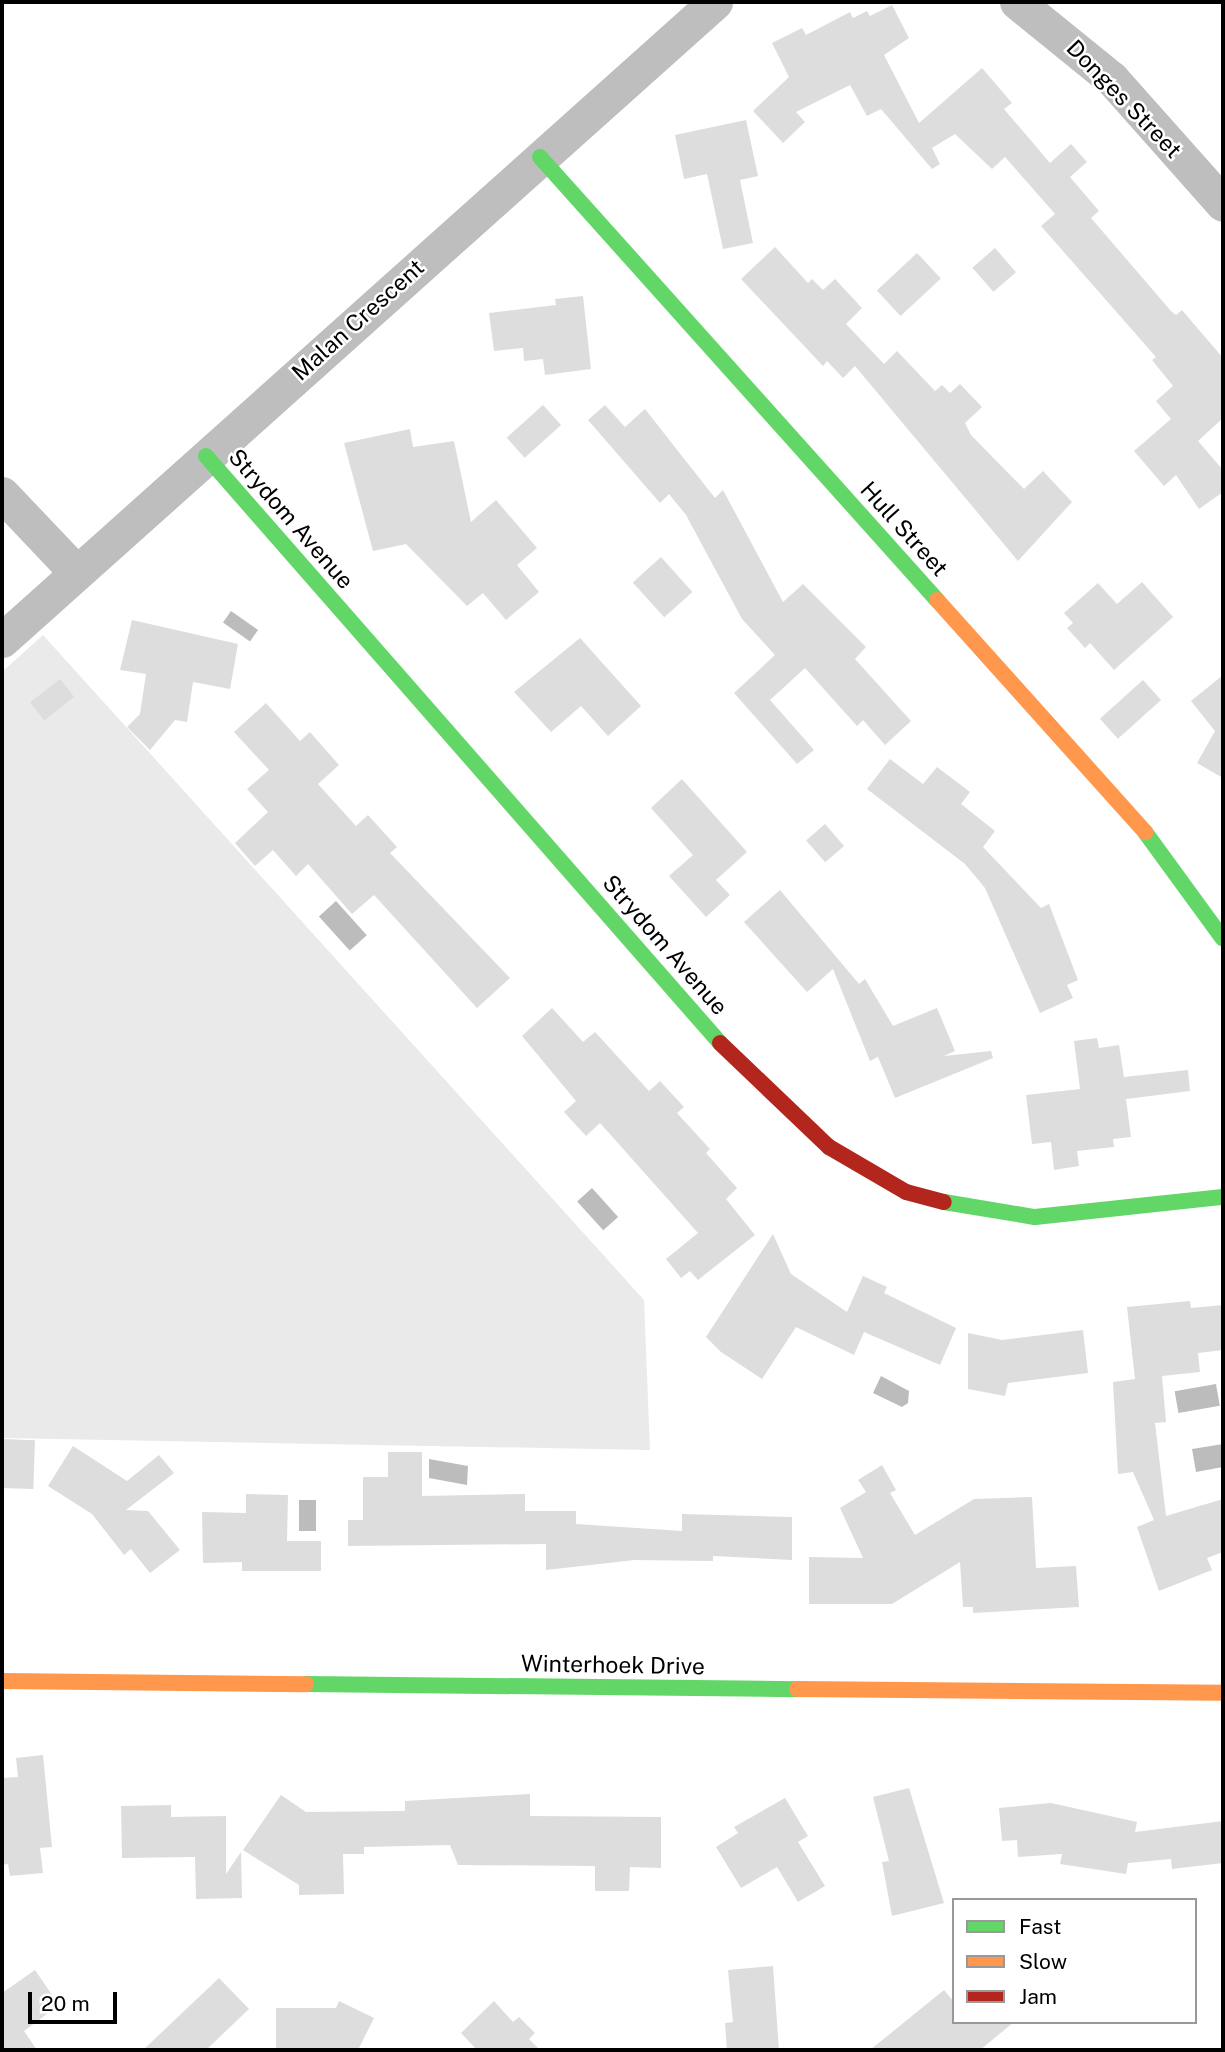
<!DOCTYPE html>
<style>
body{margin:0}
#map{position:relative;width:1225px;height:2052px;overflow:hidden;background:#fff;font-family:"Public Sans",sans-serif}
div>[style]{position:absolute}
.green>*{inset:0;background:#eaeaea}
.water>*{inset:0;background:#bcbcbc;transform-origin:0 0}
.building>*{inset:0;background:#ddd;transform-origin:0 0}
.street>*{height:35px;margin:-17.5px;padding:0 17.5px;transform-origin:17.5px;border-radius:17.5px;background:#bebebe}
.fast>*{height:16px;margin:-8px;padding:0 8px;transform-origin:8px;border-radius:8px;background:#63d668}
.slow>*{height:16px;margin:-8px;padding:0 8px;transform-origin:8px;border-radius:8px;background:#ff974d}
.jam>*{height:16px;margin:-8px;padding:0 8px;transform-origin:8px;border-radius:8px;background:#b3261e}
span{translate:-50% -50%;white-space:nowrap;text-align:center;line-height:1.15;-webkit-text-stroke:5px #fff;paint-order:stroke}
.street-label{font-size:23px;color:#000}
.frame{position:absolute;inset:0;border:4px solid #000;pointer-events:none}
.legend{position:absolute;left:952px;top:1898px;width:245px;height:126px;box-sizing:border-box;background:#fff;border:2px solid #999;margin:0;padding:9px 12px;list-style:none;font-size:21px;color:#000}
.legend li{display:flex;align-items:center;gap:14px;height:35px}
.legend b{width:35px;border:2px solid #999}
.scale{position:absolute;left:28px;top:1992px;width:89px;height:32px;box-sizing:border-box;border:4px solid #000;border-top:0;padding-left:9px;font-size:21px;line-height:24px;white-space:nowrap;color:#000;-webkit-text-stroke:5px #fff;paint-order:stroke}
</style>
<div id="map">
<div class="green">
<i style="clip-path:polygon(43px 635px,644px 1300px,650px 1450px,2px 1438px,2px 672px)"></i>
</div>
<div class="water">
<i style="left:231px;top:611px;width:33px;height:14px;rotate:35deg"></i>
<i style="left:336px;top:901px;width:46px;height:23px;rotate:48deg"></i>
<i style="left:592px;top:1188px;width:39px;height:20px;rotate:48deg"></i>
<i style="clip-path:polygon(881px 1376px,909px 1391px,908px 1403px,902px 1407px,873px 1393px)"></i>
<i style="left:1216px;top:1384px;width:22px;height:42px;rotate:80deg"></i>
<i style="clip-path:polygon(1223px 1444px,1223px 1467px,1196px 1472px,1192px 1449px)"></i>
<i style="clip-path:polygon(429px 1459px,468px 1466px,467px 1485px,429px 1478px)"></i>
<i style="left:299px;top:1500px;width:17px;height:31px"></i>
</div>
<div class="building">
<i style="clip-path:polygon(892px 5px,909px 38px,884px 55px,919px 123px,982px 68px,1012px 103px,1004px 109px,1050px 163px,1071px 144px,1087px 162px,1070px 177px,1099px 211px,1091px 218px,1171px 311px,1176px 315px,1182px 310px,1223px 358px,1223px 418px,1198px 441px,1223px 470px,1223px 492px,1199px 509px,1176px 475px,1164px 486px,1134px 451px,1171px 419px,1156px 401px,1173px 386px,1152px 360px,1156px 357px,1041px 226px,1055px 214px,1005px 157px,992px 169px,955px 134px,932px 148px,940px 164px,932px 169px,881px 109px,867px 116px,850px 85px,796px 112px,805px 122px,783px 143px,753px 111px,789px 77px,772px 43px,802px 28px,806px 35px,850px 12px,853px 18px,867px 11px,870px 16px)"></i>
<i style="clip-path:polygon(746px 120px,758px 176px,740px 180px,753px 243px,723px 249px,707px 174px,684px 179px,675px 135px)"></i>
<i style="clip-path:polygon(775px 247px,808px 283px,812px 279px,823px 290px,835px 279px,862px 308px,846px 324px,884px 364px,897px 351px,935px 391px,942px 385px,950px 393px,960px 384px,982px 407px,965px 423px,971px 435px,1024px 489px,1043px 471px,1072px 502px,1018px 561px,855px 366px,843px 378px,827px 361px,823px 366px,741px 279px)"></i>
<i style="left:995px;top:248px;width:32px;height:30px;rotate:49deg"></i>
<i style="left:917px;top:253px;width:35px;height:55px;rotate:47deg"></i>
<i style="clip-path:polygon(583px 296px,591px 369px,545px 375px,543px 359px,524px 361px,523px 348px,494px 351px,489px 313px,556px 305px,555px 299px)"></i>
<i style="left:543px;top:405px;width:27px;height:49px;rotate:48deg"></i>
<i style="clip-path:polygon(605px 405px,625px 427px,645px 409px,715px 498px,723px 490px,783px 602px,803px 584px,866px 647px,855px 659px,911px 721px,885px 745px,863px 720px,857px 726px,805px 668px,770px 700px,814px 750px,797px 764px,734px 693px,775px 655px,742px 619px,686px 515px,669px 494px,660px 503px,588px 420px)"></i>
<i style="clip-path:polygon(410px 429px,413px 447px,454px 441px,471px 522px,496px 500px,537px 548px,517px 565px,539px 592px,506px 620px,483px 593px,467px 606px,406px 544px,373px 551px,344px 443px)"></i>
<i style="left:661px;top:557px;width:47px;height:38px;rotate:48deg"></i>
<i style="clip-path:polygon(1142px 582px,1173px 617px,1114px 670px,1090px 643px,1085px 648px,1067px 628px,1073px 623px,1064px 613px,1098px 583px,1117px 604px)"></i>
<i style="clip-path:polygon(132px 620px,238px 644px,230px 689px,193px 682px,187px 722px,175px 720px,150px 750px,127px 727px,140px 714px,146px 674px,120px 670px)"></i>
<i style="clip-path:polygon(580px 638px,641px 706px,608px 736px,581px 706px,551px 732px,514px 692px)"></i>
<i style="clip-path:polygon(1223px 675px,1223px 778px,1197px 763px,1215px 731px,1191px 701px)"></i>
<i style="left:60px;top:679px;width:23px;height:38px;rotate:52deg"></i>
<i style="left:1143px;top:680px;width:27px;height:58px;rotate:48deg"></i>
<i style="clip-path:polygon(266px 703px,300px 741px,310px 732px,339px 765px,318px 784px,356px 826px,368px 815px,397px 847px,390px 853px,510px 978px,477px 1008px,374px 895px,352px 914px,308px 864px,296px 876px,273px 850px,255px 866px,235px 843px,268px 812px,247px 789px,269px 770px,234px 732px)"></i>
<i style="clip-path:polygon(890px 759px,923px 784px,937px 767px,970px 792px,961px 804px,995px 831px,983px 847px,1041px 908px,1049px 904px,1078px 980px,1067px 985px,1073px 998px,1040px 1013px,985px 888px,965px 864px,867px 789px)"></i>
<i style="clip-path:polygon(682px 779px,747px 852px,716px 880px,730px 895px,706px 917px,669px 876px,693px 855px,651px 808px)"></i>
<i style="left:825px;top:824px;width:29px;height:25px;rotate:49deg"></i>
<i style="clip-path:polygon(780px 890px,859px 984px,865px 979px,893px 1026px,937px 1008px,955px 1051px,944px 1056px,991px 1051px,993px 1058px,895px 1098px,878px 1057px,870px 1061px,833px 969px,807px 992px,744px 922px)"></i>
<i style="clip-path:polygon(552px 1008px,583px 1042px,595px 1032px,649px 1091px,660px 1081px,684px 1107px,677px 1113px,710px 1149px,706px 1153px,737px 1188px,726px 1199px,755px 1235px,698px 1280px,690px 1271px,681px 1278px,666px 1259px,698px 1233px,600px 1123px,586px 1136px,564px 1112px,576px 1101px,522px 1036px)"></i>
<i style="clip-path:polygon(1097px 1038px,1099px 1048px,1119px 1045px,1124px 1077px,1188px 1070px,1190px 1091px,1126px 1099px,1131px 1137px,1113px 1139px,1114px 1147px,1077px 1151px,1079px 1166px,1054px 1170px,1051px 1142px,1032px 1144px,1026px 1095px,1080px 1089px,1074px 1041px)"></i>
<i style="clip-path:polygon(773px 1234px,791px 1274px,847px 1312px,863px 1276px,887px 1287px,884px 1293px,956px 1328px,940px 1365px,864px 1332px,854px 1355px,796px 1327px,762px 1379px,721px 1352px,706px 1337px)"></i>
<i style="clip-path:polygon(1190px 1301px,1191px 1308px,1223px 1305px,1223px 1350px,1198px 1353px,1200px 1372px,1162px 1376px,1166px 1422px,1155px 1423px,1166px 1516px,1223px 1499px,1223px 1552px,1207px 1558px,1212px 1570px,1159px 1591px,1137px 1527px,1154px 1520px,1133px 1472px,1118px 1474px,1113px 1382px,1135px 1379px,1127px 1307px)"></i>
<i style="clip-path:polygon(1083px 1330px,1088px 1373px,1008px 1383px,1005px 1396px,968px 1389px,968px 1333px,1002px 1340px)"></i>
<i style="left:2px;top:1439px;width:33px;height:49px;rotate:2deg"></i>
<i style="clip-path:polygon(73px 1446px,127px 1481px,159px 1455px,174px 1473px,126px 1510px,148px 1511px,180px 1550px,150px 1573px,131px 1549px,124px 1555px,92px 1514px,48px 1486px)"></i>
<i style="clip-path:polygon(388px 1452px,422px 1452px,422px 1496px,525px 1494px,525px 1511px,576px 1511px,576px 1524px,682px 1531px,682px 1514px,792px 1517px,792px 1560px,713px 1556px,713px 1561px,635px 1560px,546px 1570px,546px 1544px,348px 1546px,348px 1520px,363px 1520px,363px 1477px,388px 1477px)"></i>
<i style="clip-path:polygon(882px 1465px,896px 1490px,890px 1493px,915px 1535px,974px 1499px,1032px 1497px,1036px 1568px,1076px 1566px,1079px 1607px,973px 1613px,973px 1607px,963px 1607px,960px 1562px,892px 1604px,809px 1604px,809px 1557px,863px 1558px,840px 1508px,866px 1492px,858px 1480px)"></i>
<i style="clip-path:polygon(246px 1494px,288px 1495px,287px 1541px,321px 1541px,321px 1571px,242px 1571px,242px 1562px,203px 1563px,202px 1512px,246px 1513px)"></i>
<i style="clip-path:polygon(43px 1755px,52px 1847px,40px 1848px,43px 1873px,10px 1876px,8px 1864px,2px 1865px,2px 1778px,18px 1777px,16px 1758px)"></i>
<i style="clip-path:polygon(909px 1788px,944px 1903px,892px 1916px,882px 1862px,889px 1861px,873px 1797px)"></i>
<i style="clip-path:polygon(530px 1794px,530px 1816px,661px 1817px,661px 1868px,630px 1867px,629px 1891px,595px 1891px,595px 1866px,458px 1865px,450px 1845px,364px 1847px,364px 1854px,343px 1854px,344px 1894px,299px 1895px,299px 1885px,243px 1850px,281px 1795px,306px 1812px,405px 1811px,405px 1801px)"></i>
<i style="clip-path:polygon(785px 1798px,808px 1836px,798px 1842px,825px 1886px,798px 1902px,777px 1867px,741px 1888px,716px 1847px,738px 1833px,734px 1827px)"></i>
<i style="clip-path:polygon(1051px 1803px,1137px 1822px,1135px 1832px,1223px 1821px,1223px 1863px,1172px 1869px,1171px 1859px,1128px 1863px,1126px 1874px,1060px 1864px,1062px 1854px,1018px 1857px,1017px 1840px,1002px 1841px,999px 1808px)"></i>
<i style="clip-path:polygon(171px 1805px,171px 1817px,226px 1816px,226px 1874px,241px 1852px,242px 1898px,196px 1899px,195px 1857px,122px 1858px,121px 1806px)"></i>
<i style="clip-path:polygon(773px 1966px,779px 2050px,727px 2050px,725px 2023px,733px 2022px,728px 1970px)"></i>
<i style="clip-path:polygon(35px 1970px,59px 2005px,24px 2031px,37px 2050px,2px 2050px,2px 1993px)"></i>
<i style="clip-path:polygon(219px 1978px,249px 2009px,206px 2050px,143px 2050px)"></i>
<i style="clip-path:polygon(944px 1990px,954px 2002px,954px 2022px,1014px 2022px,980px 2050px,870px 2050px)"></i>
<i style="clip-path:polygon(339px 2001px,374px 2018px,358px 2050px,276px 2050px,276px 2008px,336px 2008px)"></i>
<i style="clip-path:polygon(494px 2001px,513px 2022px,519px 2017px,535px 2033px,529px 2039px,540px 2050px,477px 2050px,461px 2033px)"></i>
</div>
<div class="street">
<i style="left:1017px;top:2px;width:122px;rotate:39deg"></i>
<i style="left:1112px;top:79px;width:167px;rotate:48.4deg"></i>
<i style="left:2px;top:494px;width:108px;rotate:46.5deg"></i>
<i style="left:2px;top:640px;width:957px;rotate:-41.82deg"></i>
</div>
<div class="fast">
<i style="left:540px;top:157px;width:595px;rotate:48.13deg"></i>
<i style="left:206px;top:456px;width:780px;rotate:48.79deg"></i>
<i style="left:1145px;top:832px;width:132px;rotate:53.9deg"></i>
<i style="left:944px;top:1202px;width:92px;rotate:9.4deg"></i>
<i style="left:1035px;top:1217px;width:189px;rotate:-6.1deg"></i>
<i style="left:306px;top:1684px;width:491px;rotate:0.6deg"></i>
</div>
<div class="slow">
<i style="left:937px;top:600px;width:312px;rotate:48.1deg"></i>
<i style="left:2px;top:1681px;width:304px;rotate:0.6deg"></i>
<i style="left:797px;top:1689px;width:426px;rotate:0.5deg"></i>
</div>
<div class="jam">
<i style="left:720px;top:1043px;width:151px;rotate:43.7deg"></i>
<i style="left:829px;top:1147px;width:89px;rotate:30.3deg"></i>
<i style="left:906px;top:1192px;width:39px;rotate:15deg"></i>
</div>
<div class="street-label">
<span style="left:1124px;top:99px;rotate:46deg">Donges Street</span>
<span style="left:358px;top:320px;rotate:-42deg">Malan Crescent</span>
<span style="left:291px;top:519px;rotate:49deg">Strydom Avenue</span>
<span style="left:904px;top:529px;rotate:48deg">Hull Street</span>
<span style="left:665px;top:945px;rotate:49deg">Strydom Avenue</span>
<span style="left:613px;top:1665px;rotate:1deg">Winterhoek Drive</span>
</div>
<div class="frame"></div>
<ul class="legend">
<li><b style="height:9px;background:#63d668"></b>Fast</li>
<li><b style="height:9px;background:#ff974d"></b>Slow</li>
<li><b style="height:9px;background:#b3261e"></b>Jam</li>
</ul>
<div class="scale">20 m</div>
</div>
